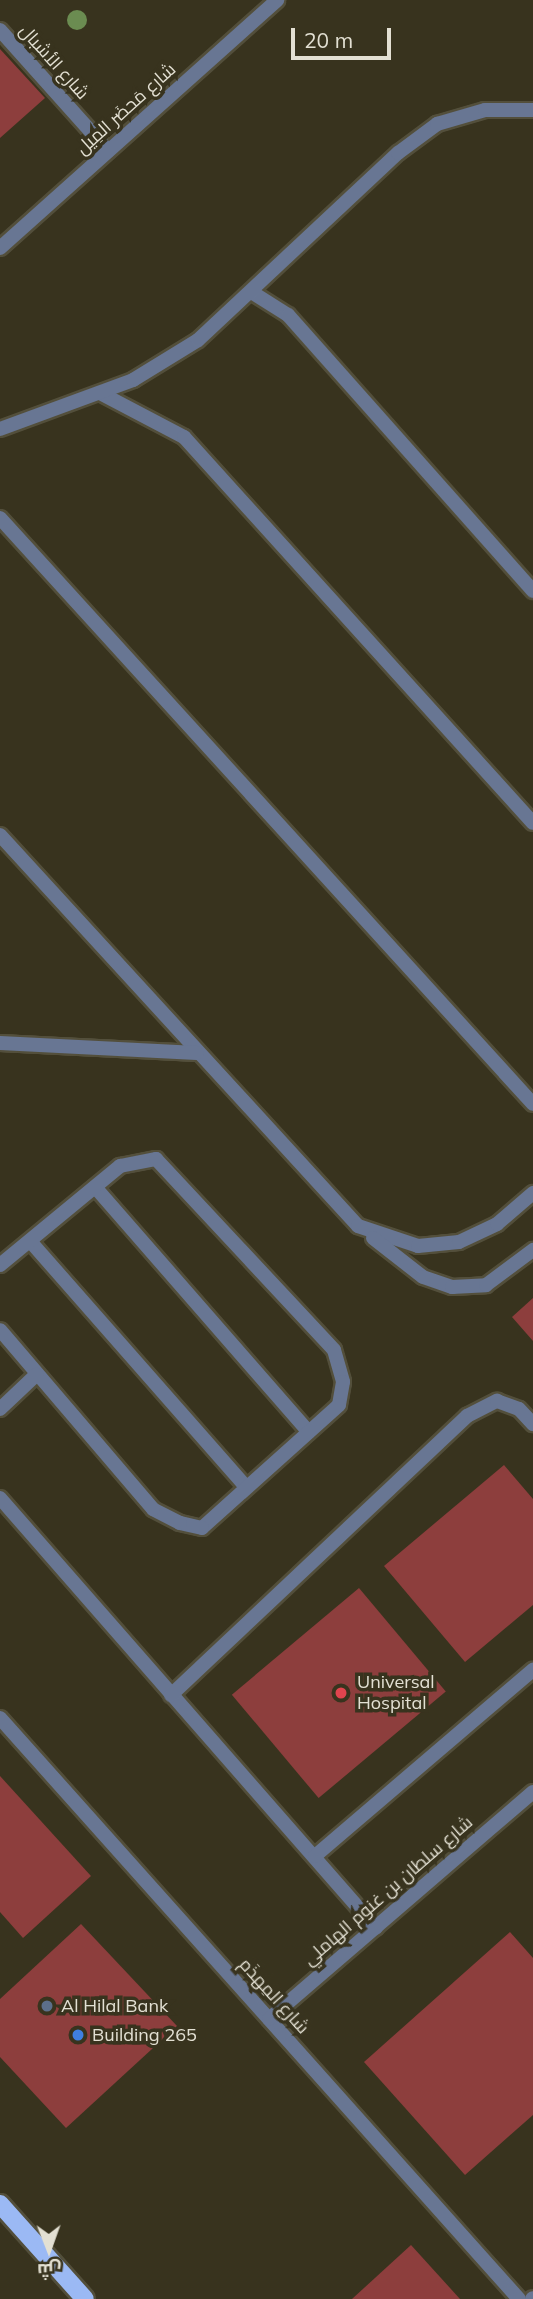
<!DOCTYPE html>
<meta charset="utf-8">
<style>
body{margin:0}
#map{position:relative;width:533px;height:2299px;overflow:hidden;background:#38331e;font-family:Mulish,Cairo,sans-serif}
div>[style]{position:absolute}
.building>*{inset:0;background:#8d3e3d;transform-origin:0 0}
.roads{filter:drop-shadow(2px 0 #534f3b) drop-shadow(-2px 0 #534f3b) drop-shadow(0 2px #534f3b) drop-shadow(0 -2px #534f3b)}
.service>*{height:14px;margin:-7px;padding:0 7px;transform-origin:7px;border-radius:7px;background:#687693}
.minor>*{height:14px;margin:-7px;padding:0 7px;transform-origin:7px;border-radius:7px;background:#687693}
.primary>*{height:18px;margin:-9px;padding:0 9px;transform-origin:9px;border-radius:9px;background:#9bb9f4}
.trees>*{width:20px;height:20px;margin:-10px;border-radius:50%;background:#6b8c51}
.dots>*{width:19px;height:19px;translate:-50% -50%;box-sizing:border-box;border:4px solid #38331e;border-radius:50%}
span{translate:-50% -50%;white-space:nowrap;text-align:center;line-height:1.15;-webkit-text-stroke:7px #38331e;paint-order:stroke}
.street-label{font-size:18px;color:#e3e0d3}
.poi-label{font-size:18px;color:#e3e0d3}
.left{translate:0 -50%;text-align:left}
.north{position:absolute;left:14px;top:2215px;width:70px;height:70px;-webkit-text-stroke:5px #38331e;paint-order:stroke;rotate:179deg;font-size:19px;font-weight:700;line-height:28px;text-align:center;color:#e3e0d3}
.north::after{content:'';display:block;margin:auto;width:24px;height:32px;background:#e3e0d3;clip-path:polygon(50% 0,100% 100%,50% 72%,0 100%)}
.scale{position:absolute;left:291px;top:28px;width:100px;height:32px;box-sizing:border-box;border:4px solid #e3e0d3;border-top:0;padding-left:9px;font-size:21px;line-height:24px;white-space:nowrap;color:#e3e0d3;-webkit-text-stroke:5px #38331e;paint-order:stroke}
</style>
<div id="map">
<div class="building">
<i style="clip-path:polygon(0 49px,45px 98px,0 138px)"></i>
<i style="clip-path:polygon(533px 1298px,533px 1341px,512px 1317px)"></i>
<i style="clip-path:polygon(504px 1465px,533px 1499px,533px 1605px,465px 1662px,384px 1566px)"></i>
<i style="left:359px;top:1588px;width:135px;height:166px;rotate:50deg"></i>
<i style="clip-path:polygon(0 1776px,91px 1876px,23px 1938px,0 1912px)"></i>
<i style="clip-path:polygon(81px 1924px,177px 2026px,66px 2128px,0 2057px,0 1999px)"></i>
<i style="clip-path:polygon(510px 1932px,533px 1958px,533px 2115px,465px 2175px,364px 2062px)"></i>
<i style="clip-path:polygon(411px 2245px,460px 2299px,352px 2299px)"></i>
</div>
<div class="roads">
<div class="service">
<i style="left:253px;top:293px;width:41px;rotate:32.2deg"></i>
<i style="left:288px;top:315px;width:369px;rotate:48.4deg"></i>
<i style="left:102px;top:394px;width:93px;rotate:27.7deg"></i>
<i style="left:184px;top:437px;width:520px;rotate:47.88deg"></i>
<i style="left:0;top:429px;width:142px;rotate:-20.2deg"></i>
<i style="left:133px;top:380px;width:76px;rotate:-31.6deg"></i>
<i style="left:198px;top:340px;width:274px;rotate:-43.1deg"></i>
<i style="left:398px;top:153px;width:49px;rotate:-36.6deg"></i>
<i style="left:437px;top:124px;width:50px;rotate:-16.3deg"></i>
<i style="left:485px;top:110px;width:48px"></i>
<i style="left:0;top:518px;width:792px;rotate:47.71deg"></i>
<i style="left:0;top:835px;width:530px;rotate:47.52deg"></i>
<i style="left:358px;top:1226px;width:63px;rotate:18.4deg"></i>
<i style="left:418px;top:1246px;width:41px;rotate:-5.6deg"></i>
<i style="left:459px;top:1242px;width:42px;rotate:-25.3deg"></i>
<i style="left:497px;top:1224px;width:48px;rotate:-40.7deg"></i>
<i style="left:0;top:1043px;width:197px;rotate:2.9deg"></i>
<i style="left:95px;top:1187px;width:325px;rotate:48.9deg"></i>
<i style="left:373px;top:1238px;width:63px;rotate:38deg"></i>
<i style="left:423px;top:1277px;width:31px;rotate:19deg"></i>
<i style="left:452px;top:1287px;width:34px;rotate:-3deg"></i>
<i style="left:486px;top:1285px;width:59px;rotate:-36.7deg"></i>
<i style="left:30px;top:1241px;width:327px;rotate:48.7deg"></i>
<i style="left:0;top:1265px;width:156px;rotate:-39.5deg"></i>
<i style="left:120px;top:1166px;width:37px;rotate:-11deg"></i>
<i style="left:156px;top:1159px;width:261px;rotate:47deg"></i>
<i style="left:334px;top:1350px;width:33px;rotate:74deg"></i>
<i style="left:343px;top:1382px;width:23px;rotate:100deg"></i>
<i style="left:339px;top:1405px;width:184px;rotate:138.1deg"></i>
<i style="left:202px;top:1528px;width:23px;rotate:-167deg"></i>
<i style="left:180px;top:1523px;width:30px;rotate:-153deg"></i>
<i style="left:153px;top:1509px;width:235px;rotate:-130.5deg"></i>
<i style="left:0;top:1409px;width:50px;rotate:-43.4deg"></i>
<i style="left:0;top:1498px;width:571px;rotate:48.83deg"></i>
<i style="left:315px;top:1856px;width:287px;rotate:-40.5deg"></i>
</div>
<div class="minor">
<i style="left:0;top:30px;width:162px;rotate:48.2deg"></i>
<i style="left:0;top:248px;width:372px;rotate:-41.8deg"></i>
<i style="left:171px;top:1695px;width:407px;rotate:-43.3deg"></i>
<i style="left:467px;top:1416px;width:34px;rotate:-27deg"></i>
<i style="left:497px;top:1401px;width:23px;rotate:20deg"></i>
<i style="left:519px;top:1409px;width:21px;rotate:47deg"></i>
<i style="left:0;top:1718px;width:779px;rotate:48.23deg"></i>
<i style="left:269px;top:2019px;width:348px;rotate:-40.7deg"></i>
<i style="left:532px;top:2299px;width:1px;rotate:-45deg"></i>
</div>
<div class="primary">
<i style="left:0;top:2204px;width:127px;rotate:48.2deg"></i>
</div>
</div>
<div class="trees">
<i style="left:77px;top:20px"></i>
</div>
<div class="dots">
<i style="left:341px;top:1693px;background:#e0444e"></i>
<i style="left:47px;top:2006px;background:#5c6f8a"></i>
<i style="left:78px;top:2035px;background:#3f7fe0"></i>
</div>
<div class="street-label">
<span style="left:54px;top:62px;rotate:48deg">شارع الأشبال</span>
<span style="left:126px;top:109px;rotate:-42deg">شارع مَحضَر المِيل</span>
<span style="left:388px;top:1891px;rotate:-41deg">شارع سلطان بن غنوم الهاملي</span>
<span style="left:274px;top:1996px;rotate:48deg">شارع المِهذَم</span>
</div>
<div class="poi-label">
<span class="left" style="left:357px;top:1693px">Universal<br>Hospital</span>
<span class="left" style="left:61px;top:2006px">Al Hilal Bank</span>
<span class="left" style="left:92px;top:2035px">Building 265</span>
</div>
<div class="north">ش</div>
<div class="scale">20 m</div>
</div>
